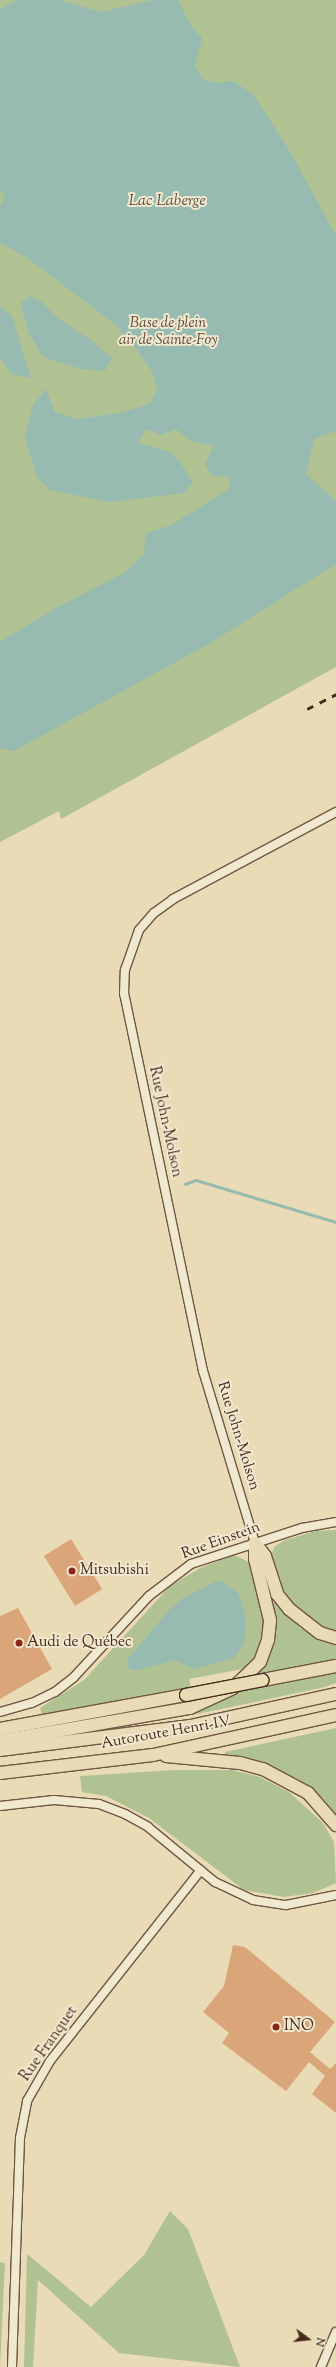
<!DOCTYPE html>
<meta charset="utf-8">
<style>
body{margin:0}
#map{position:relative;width:336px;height:2367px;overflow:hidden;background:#e9dbb6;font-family:"Sorts Mill Goudy",serif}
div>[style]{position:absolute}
.green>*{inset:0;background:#b0c192}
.water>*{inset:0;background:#97bbb1}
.stream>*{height:2.5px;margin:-1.25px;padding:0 1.25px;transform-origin:1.25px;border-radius:1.25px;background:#97bbb1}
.building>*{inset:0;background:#dba57a;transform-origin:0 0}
.roads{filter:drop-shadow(1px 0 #6f5643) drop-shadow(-1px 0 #6f5643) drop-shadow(0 1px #6f5643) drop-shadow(0 -1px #6f5643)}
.minor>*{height:8px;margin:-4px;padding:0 4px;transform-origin:4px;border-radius:4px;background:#f1e8d0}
.highway>*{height:12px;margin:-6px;padding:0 6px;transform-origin:6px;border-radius:6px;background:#e9dbb6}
.rail>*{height:2.5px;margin-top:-1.25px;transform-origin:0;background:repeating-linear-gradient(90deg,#46291d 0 7px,transparent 0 14px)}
.bridges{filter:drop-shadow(1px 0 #46291d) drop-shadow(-1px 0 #46291d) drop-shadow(0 1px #46291d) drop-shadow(0 -1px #46291d)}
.highway-bridge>*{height:12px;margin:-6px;padding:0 6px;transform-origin:6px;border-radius:6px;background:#e9dbb6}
.dots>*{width:11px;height:11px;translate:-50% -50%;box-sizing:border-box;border:2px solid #f1e8d0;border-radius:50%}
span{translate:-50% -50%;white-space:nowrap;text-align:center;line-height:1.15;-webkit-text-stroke:4px #f1e8d0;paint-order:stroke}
.park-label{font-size:15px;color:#5b4734;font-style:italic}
.street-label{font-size:15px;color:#46291d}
.poi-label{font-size:15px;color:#46291d}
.left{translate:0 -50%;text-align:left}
.water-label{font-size:16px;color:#5a4e42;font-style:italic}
.north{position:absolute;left:288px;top:2319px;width:40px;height:40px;-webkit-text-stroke:3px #f1e8d0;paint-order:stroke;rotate:105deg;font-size:11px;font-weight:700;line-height:16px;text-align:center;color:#46291d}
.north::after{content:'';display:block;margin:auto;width:14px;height:18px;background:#46291d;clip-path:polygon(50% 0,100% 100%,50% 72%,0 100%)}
</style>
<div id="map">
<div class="green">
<i style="clip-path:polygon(0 0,336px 0,336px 667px,61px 819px,59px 811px,0 842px)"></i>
<i style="clip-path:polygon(336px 1530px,336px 1634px,307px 1620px,286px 1598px,271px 1555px,274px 1547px,285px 1540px,316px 1531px)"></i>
<i style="clip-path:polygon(234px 1555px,247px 1561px,251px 1567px,264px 1624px,257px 1654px,248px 1668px,189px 1679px,191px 1689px,42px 1716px,40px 1708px,84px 1680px,169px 1587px,200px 1568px)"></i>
<i style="clip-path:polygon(277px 1601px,300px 1628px,336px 1645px,336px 1659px,255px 1675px,271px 1605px)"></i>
<i style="clip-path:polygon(336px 1673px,336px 1683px,321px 1688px,197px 1714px,196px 1711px,237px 1691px)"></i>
<i style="clip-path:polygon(336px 1728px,336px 1815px,323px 1798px,296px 1778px,262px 1764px,225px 1757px,225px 1752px)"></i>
<i style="clip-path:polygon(175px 1770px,232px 1770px,260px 1777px,289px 1792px,323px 1823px,334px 1842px,336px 1883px,313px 1893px,284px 1897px,244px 1890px,149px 1818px,106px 1796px,82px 1792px,80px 1776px)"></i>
<i style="clip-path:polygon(170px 2211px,188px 2229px,240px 2367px,119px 2353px,38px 2280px,33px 2367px,24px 2367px,27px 2254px,91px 2307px,144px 2255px)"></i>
<i style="clip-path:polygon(0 2262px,5px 2263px,0 2367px)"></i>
</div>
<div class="water">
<i style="clip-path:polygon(17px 0,60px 0,101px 12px,152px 0,178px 0,191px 26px,202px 38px,195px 66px,203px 79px,216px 83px,233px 81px,253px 94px,291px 153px,336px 236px,336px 431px,314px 439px,306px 474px,336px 501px,336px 564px,212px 642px,14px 751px,0 748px,0 642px,56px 608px,124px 573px,144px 554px,146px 533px,172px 525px,230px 488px,230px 477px,212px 476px,205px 464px,214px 446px,191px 441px,176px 429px,160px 435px,146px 429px,138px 443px,171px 452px,182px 465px,193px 482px,184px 493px,110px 502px,50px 490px,37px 477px,25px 438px,33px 405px,46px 389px,55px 412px,78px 419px,124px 412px,151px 403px,157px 389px,151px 370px,135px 347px,111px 321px,26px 257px,0 243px,0 207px,5px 197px,0 189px,0 9px)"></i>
<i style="clip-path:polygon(30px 296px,42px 302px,56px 317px,91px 340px,112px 358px,105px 371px,82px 369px,43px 357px,29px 334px,21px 303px)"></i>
<i style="clip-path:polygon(0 306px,12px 316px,31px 378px,11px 374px,0 357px)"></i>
<i style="clip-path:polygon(219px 1580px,238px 1593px,246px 1617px,244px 1644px,234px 1658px,195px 1669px,174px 1660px,136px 1671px,128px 1668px,128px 1659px,168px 1611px,183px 1598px)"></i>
</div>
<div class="stream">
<i style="left:185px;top:1184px;width:12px;rotate:-20deg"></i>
<i style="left:196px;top:1180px;width:146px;rotate:16.7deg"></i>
</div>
<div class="building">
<i style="left:71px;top:1539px;width:59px;height:32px;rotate:58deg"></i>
<i style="clip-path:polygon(18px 1608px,52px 1669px,0 1699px,0 1616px)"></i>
<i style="clip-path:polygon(233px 1945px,245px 1947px,335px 2022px,310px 2052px,330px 2069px,336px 2063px,336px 2113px,312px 2094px,325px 2076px,309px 2062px,286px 2091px,222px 2043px,229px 2033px,203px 2012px,224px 1986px)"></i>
</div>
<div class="roads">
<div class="minor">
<i style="left:255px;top:1543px;width:180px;rotate:-106.8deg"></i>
<i style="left:203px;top:1371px;width:385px;rotate:-101.8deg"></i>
<i style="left:124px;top:994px;width:24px;rotate:-88deg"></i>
<i style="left:125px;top:970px;width:42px;rotate:-70.7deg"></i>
<i style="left:139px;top:930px;width:23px;rotate:-49deg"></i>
<i style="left:154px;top:913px;width:24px;rotate:-36deg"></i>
<i style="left:173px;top:899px;width:185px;rotate:-28.1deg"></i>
<i style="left:0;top:1712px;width:33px;rotate:-16deg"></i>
<i style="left:32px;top:1703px;width:25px;rotate:-26deg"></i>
<i style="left:55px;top:1692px;width:24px;rotate:-38deg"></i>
<i style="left:74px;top:1677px;width:110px;rotate:-47.2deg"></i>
<i style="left:149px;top:1596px;width:53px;rotate:-37.3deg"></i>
<i style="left:191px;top:1564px;width:117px;rotate:-18deg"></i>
<i style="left:302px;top:1528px;width:35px;rotate:-10deg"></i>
<i style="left:0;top:1806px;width:54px;rotate:-6.3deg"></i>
<i style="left:54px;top:1800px;width:45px;rotate:5.1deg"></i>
<i style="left:99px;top:1804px;width:28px;rotate:21deg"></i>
<i style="left:125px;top:1814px;width:26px;rotate:29deg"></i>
<i style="left:148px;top:1827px;width:87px;rotate:39.4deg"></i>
<i style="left:215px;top:1882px;width:42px;rotate:25.3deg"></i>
<i style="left:253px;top:1900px;width:33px;rotate:9deg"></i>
<i style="left:286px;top:1905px;width:51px;rotate:-11.3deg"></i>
<i style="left:12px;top:2367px;width:229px;rotate:-88deg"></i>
<i style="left:20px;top:2138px;width:38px;rotate:-79deg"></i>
<i style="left:27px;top:2101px;width:46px;rotate:-60.1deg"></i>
<i style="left:50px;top:2061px;width:243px;rotate:-51.7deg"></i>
<i style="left:321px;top:2367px;width:38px;rotate:-67deg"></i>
</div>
<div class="highway">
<i style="left:255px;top:1543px;width:16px;rotate:52deg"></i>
<i style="left:265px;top:1556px;width:40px;rotate:72deg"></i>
<i style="left:277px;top:1594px;width:19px;rotate:51deg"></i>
<i style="left:289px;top:1609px;width:39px;rotate:38deg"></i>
<i style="left:320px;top:1633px;width:17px;rotate:17deg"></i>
<i style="left:263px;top:1680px;width:74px;rotate:-10.9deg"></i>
<i style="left:0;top:1729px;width:189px;rotate:-10.4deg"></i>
<i style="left:0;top:1741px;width:193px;rotate:-9.9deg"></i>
<i style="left:190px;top:1708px;width:47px;rotate:-24.9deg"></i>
<i style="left:233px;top:1688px;width:37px;rotate:-44deg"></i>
<i style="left:260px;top:1662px;width:23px;rotate:-70deg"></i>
<i style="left:268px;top:1640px;width:20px;rotate:-84deg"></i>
<i style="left:270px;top:1620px;width:63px;rotate:-103.8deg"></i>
<i style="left:255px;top:1559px;width:16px;rotate:-90deg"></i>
<i style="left:0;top:1750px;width:192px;rotate:-7.2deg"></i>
<i style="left:190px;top:1726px;width:149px;rotate:-12.4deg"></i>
<i style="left:166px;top:1756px;width:74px;rotate:5.4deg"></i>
<i style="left:240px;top:1763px;width:24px;rotate:15deg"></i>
<i style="left:263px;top:1769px;width:51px;rotate:28.1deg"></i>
<i style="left:308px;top:1793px;width:43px;rotate:48.8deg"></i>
<i style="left:0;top:1773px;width:154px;rotate:-6.7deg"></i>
<i style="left:153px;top:1755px;width:187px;rotate:-12.3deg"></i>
</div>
</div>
<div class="rail">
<i style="left:307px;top:709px;width:33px;rotate:-27deg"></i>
</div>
<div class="bridges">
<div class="highway-bridge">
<i style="left:186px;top:1695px;width:78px;rotate:-11deg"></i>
</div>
</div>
<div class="dots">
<i style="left:72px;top:1571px;background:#8f2418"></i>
<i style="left:19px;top:1643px;background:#8f2418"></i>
<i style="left:276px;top:2027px;background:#8f2418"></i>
</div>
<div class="park-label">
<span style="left:168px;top:332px">Base de plein<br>air de Sainte-Foy</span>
</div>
<div class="street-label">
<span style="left:165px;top:1122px;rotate:78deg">Rue John-Molson</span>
<span style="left:238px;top:1436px;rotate:73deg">Rue John-Molson</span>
<span style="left:221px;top:1541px;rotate:-20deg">Rue Einstein</span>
<span style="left:166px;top:1733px;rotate:-10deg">Autoroute Henri-IV</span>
<span style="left:49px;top:2044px;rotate:-55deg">Rue Franquet</span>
</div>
<div class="poi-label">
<span class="left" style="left:80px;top:1571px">Mitsubishi</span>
<span class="left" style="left:27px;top:1643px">Audi de Québec</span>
<span class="left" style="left:284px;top:2027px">INO</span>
</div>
<div class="water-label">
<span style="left:167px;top:202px">Lac Laberge</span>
</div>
<div class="north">N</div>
</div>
